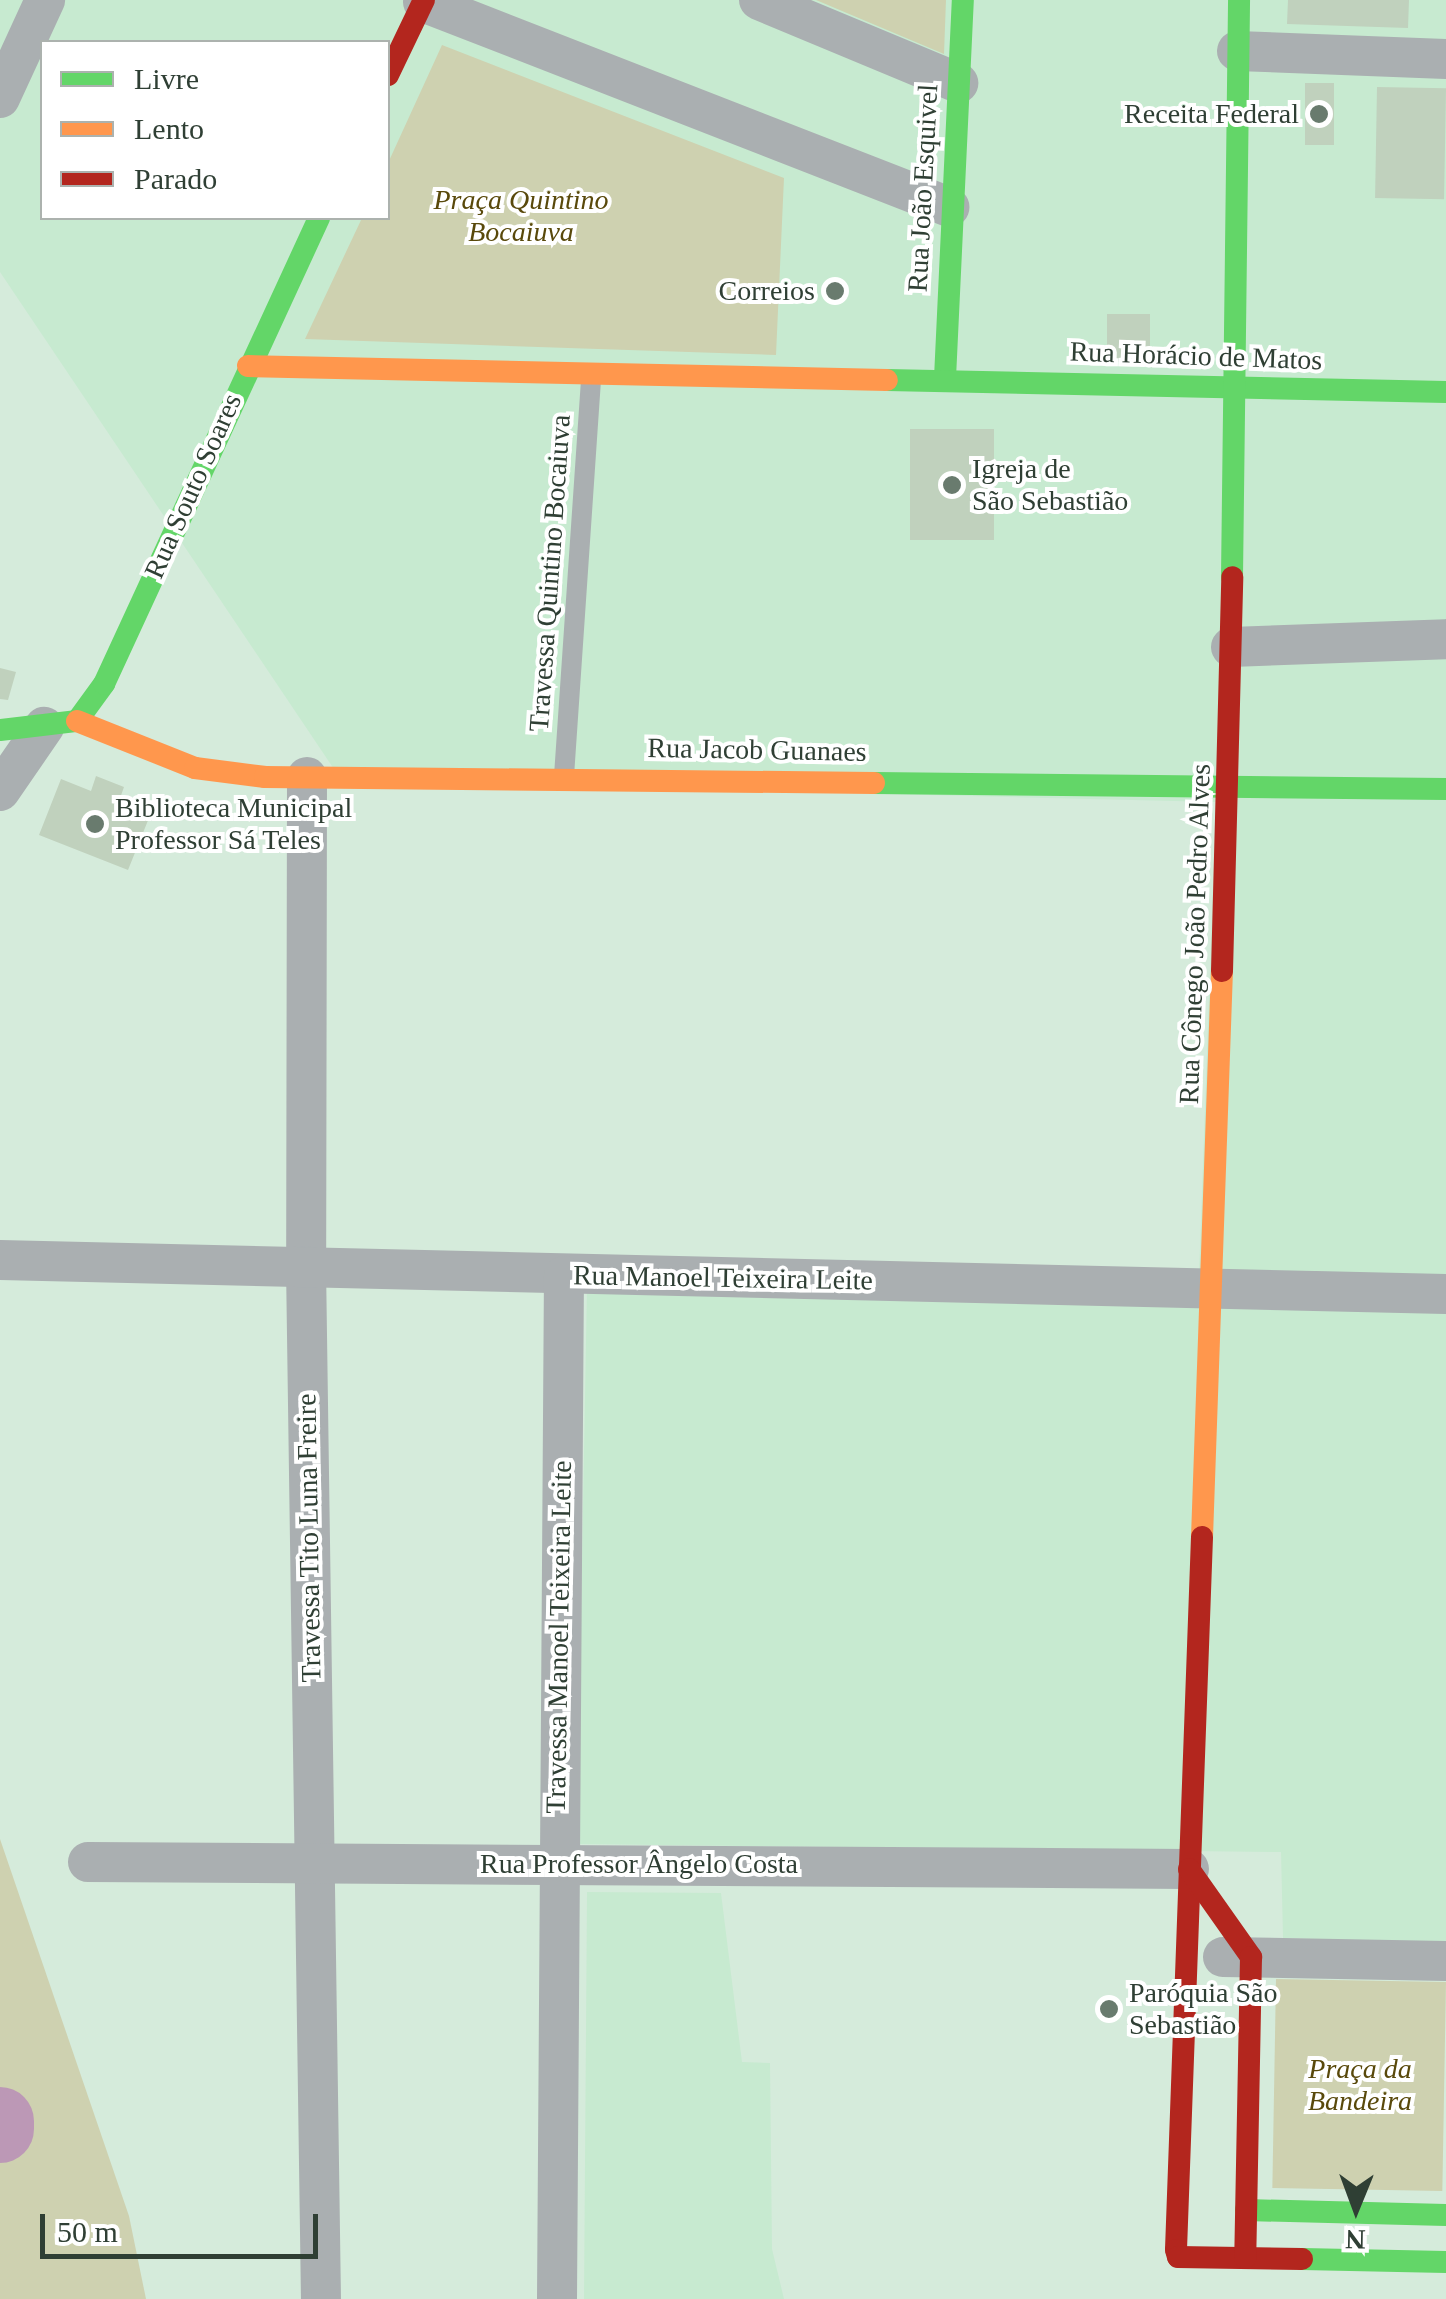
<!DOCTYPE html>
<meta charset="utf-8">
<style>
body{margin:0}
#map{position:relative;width:1446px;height:2299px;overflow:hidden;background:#d5ebdb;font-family:Georgia,serif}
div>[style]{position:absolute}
.built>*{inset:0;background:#c7ead0}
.green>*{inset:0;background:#ced1b0;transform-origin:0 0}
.river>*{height:68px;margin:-34px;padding:0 34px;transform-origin:34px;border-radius:34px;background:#bc98b6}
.building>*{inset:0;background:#c0d1bd;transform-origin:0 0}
.lane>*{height:20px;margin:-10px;padding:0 10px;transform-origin:10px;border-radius:10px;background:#aaafb1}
.street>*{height:40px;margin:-20px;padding:0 20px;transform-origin:20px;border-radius:20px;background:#aaafb1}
.fast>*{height:22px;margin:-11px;padding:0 11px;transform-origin:11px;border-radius:11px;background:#63d668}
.slow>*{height:22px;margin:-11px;padding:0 11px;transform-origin:11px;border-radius:11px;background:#ff974d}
.jam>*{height:22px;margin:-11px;padding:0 11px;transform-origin:11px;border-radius:11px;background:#b3261e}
.dots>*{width:28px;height:28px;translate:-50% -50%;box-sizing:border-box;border:5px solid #fff;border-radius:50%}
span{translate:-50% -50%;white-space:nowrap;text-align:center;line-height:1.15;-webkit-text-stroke:8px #fff;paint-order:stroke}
.poi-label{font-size:28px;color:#2f3f34}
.right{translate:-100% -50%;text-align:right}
.left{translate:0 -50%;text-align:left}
.street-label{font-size:28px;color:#2f3f34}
.park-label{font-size:28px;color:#59490b;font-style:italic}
.legend{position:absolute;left:40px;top:40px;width:350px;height:180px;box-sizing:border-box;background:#fff;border:2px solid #acb2ae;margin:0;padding:12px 18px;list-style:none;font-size:30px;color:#2f3f34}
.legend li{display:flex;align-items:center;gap:20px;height:50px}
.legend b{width:50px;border:2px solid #acb2ae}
.north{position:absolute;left:1306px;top:2159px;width:100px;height:100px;-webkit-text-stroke:8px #fff;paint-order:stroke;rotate:181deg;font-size:28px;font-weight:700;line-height:40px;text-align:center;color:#2f3f34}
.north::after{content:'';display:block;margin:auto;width:35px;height:45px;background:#2f3f34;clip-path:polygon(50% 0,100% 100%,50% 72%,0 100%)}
.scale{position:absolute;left:40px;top:2214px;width:278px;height:45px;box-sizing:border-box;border:5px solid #2f3f34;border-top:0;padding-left:12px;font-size:30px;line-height:35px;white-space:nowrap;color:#2f3f34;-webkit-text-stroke:8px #fff;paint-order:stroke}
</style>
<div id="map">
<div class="built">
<i style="clip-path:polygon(evenodd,0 0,1446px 0,1446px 1943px,1283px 1938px,1281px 1852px,577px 1844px,587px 1286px,1199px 1276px,1216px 802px,342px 781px,0 272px,0 0,42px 42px,388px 42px,388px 218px,42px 218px,42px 42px)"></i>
<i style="clip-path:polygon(587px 1892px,721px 1893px,742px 2062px,770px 2063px,772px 2249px,784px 2299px,584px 2299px)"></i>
</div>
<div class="green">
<i style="clip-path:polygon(816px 0,946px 0,944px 54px)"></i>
<i style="clip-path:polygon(442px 45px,784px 178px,776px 355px,305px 339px,362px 218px,388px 218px,388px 163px)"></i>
<i style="clip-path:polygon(0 1839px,129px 2216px,146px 2299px,0 2299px)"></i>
<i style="left:1276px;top:1979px;width:170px;height:209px;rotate:1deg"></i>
</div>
<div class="river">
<i style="left:0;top:2121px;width:8px;rotate:90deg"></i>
</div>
<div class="building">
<i style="clip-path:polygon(1288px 0,1409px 0,1408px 28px,1287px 24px)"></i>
<i style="left:1305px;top:83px;width:29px;height:62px"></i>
<i style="left:1377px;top:87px;width:69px;height:111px;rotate:1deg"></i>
<i style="left:1107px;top:314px;width:43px;height:48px"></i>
<i style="left:910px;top:429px;width:84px;height:111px"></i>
<i style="clip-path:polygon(0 668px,16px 672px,8px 700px,0 699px)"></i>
<i style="clip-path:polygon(96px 776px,124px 787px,119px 801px,151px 813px,128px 870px,39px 835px,61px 779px,91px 791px)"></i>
</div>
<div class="lane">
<i style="left:564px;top:776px;width:401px;rotate:-86.1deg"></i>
</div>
<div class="street">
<i style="left:759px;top:0;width:216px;rotate:22.6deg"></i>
<i style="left:423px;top:2px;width:565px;rotate:21.29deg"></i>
<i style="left:1237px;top:51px;width:209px;rotate:2.2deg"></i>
<i style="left:0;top:98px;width:108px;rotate:-65.3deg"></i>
<i style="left:1231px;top:647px;width:215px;rotate:-2.1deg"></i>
<i style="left:307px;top:777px;width:489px;rotate:90.1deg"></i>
<i style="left:306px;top:1266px;width:1033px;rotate:89.17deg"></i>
<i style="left:0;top:791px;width:78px;rotate:-55.5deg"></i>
<i style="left:0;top:1260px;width:1446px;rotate:1.35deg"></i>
<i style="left:88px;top:1862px;width:1101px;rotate:0.36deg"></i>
<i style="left:1223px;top:1957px;width:223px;rotate:1deg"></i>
<i style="left:557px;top:2299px;width:1023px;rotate:-89.61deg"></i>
</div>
<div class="fast">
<i style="left:945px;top:378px;width:378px;rotate:-87.3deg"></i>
<i style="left:887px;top:380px;width:559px;rotate:1.23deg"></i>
<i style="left:1232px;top:577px;width:577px;rotate:-89.3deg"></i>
<i style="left:0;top:730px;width:78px;rotate:-6.7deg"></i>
<i style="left:77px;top:721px;width:46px;rotate:-53.9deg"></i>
<i style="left:104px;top:684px;width:513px;rotate:-65.23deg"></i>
<i style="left:874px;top:783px;width:572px;rotate:0.6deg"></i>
<i style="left:1246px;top:2210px;width:200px;rotate:1.4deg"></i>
<i style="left:1302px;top:2259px;width:144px;rotate:1.2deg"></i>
</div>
<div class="slow">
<i style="left:248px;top:366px;width:639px;rotate:1.26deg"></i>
<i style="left:77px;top:721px;width:127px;rotate:21.7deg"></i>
<i style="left:195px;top:768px;width:71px;rotate:7.3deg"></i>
<i style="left:265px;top:777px;width:609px;rotate:0.56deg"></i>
<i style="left:1202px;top:1537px;width:566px;rotate:-87.98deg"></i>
</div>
<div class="jam">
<i style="left:388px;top:75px;width:83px;rotate:-64.4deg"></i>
<i style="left:1222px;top:971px;width:394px;rotate:-88.5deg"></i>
<i style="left:1202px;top:1537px;width:713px;rotate:92.09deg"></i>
<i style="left:1176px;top:2250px;width:7px;rotate:74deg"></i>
<i style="left:1178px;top:2257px;width:124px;rotate:0.9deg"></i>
<i style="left:1189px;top:1869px;width:108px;rotate:54.8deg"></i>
<i style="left:1251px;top:1957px;width:301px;rotate:91.1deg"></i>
</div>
<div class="dots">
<i style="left:1319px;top:114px;background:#697b6e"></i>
<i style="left:835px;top:291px;background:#697b6e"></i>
<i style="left:952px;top:485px;background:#697b6e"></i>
<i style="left:95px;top:824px;background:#697b6e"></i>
<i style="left:1109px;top:2009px;background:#697b6e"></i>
</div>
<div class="poi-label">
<span class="right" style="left:1299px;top:114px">Receita Federal</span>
<span class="right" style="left:815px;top:291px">Correios</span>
<span class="left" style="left:972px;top:485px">Igreja de<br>São Sebastião</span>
<span class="left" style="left:115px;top:824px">Biblioteca Municipal<br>Professor Sá Teles</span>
<span class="left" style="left:1129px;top:2009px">Paróquia São<br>Sebastião</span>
</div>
<div class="street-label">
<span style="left:923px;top:188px;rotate:-87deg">Rua João Esquivel</span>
<span style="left:1196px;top:356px;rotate:2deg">Rua Horácio de Matos</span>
<span style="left:193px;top:486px;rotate:-66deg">Rua Souto Soares</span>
<span style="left:550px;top:573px;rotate:-86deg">Travessa Quintino Bocaiuva</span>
<span style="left:757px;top:750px;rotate:1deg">Rua Jacob Guanaes</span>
<span style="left:1195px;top:934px;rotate:-88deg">Rua Cônego João Pedro Alves</span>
<span style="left:723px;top:1278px;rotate:1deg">Rua Manoel Teixeira Leite</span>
<span style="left:309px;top:1538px;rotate:-91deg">Travessa Tito Luna Freire</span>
<span style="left:559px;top:1637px;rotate:-89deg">Travessa Manoel Teixeira Leite</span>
<span style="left:639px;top:1864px">Rua Professor Ângelo Costa</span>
</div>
<div class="park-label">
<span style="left:521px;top:216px">Praça Quintino<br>Bocaiuva</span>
<span style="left:1360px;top:2085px">Praça da<br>Bandeira</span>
</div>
<ul class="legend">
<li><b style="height:12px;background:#63d668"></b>Livre</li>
<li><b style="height:12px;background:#ff974d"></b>Lento</li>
<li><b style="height:12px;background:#b3261e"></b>Parado</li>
</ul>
<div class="north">N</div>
<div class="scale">50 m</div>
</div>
